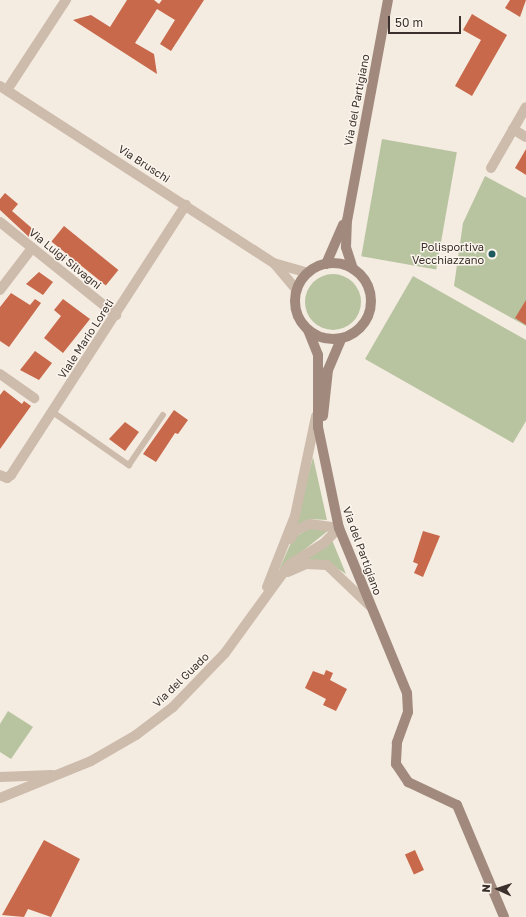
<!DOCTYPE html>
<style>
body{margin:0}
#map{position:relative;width:526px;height:917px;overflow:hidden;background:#f4ebe1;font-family:"Golos Text",sans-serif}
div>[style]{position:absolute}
.green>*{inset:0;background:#b8c4a0;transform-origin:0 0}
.round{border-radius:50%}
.building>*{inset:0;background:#c8694b;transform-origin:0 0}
.service>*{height:5.5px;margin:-2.75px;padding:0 2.75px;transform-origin:2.75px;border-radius:2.75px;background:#cdbbac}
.minor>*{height:10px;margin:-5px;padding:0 5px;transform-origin:5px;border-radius:5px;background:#cdbbac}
.tertiary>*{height:10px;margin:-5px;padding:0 5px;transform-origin:5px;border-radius:5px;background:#cdbbac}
.secondary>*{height:10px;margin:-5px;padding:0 5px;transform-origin:5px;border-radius:5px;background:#a18a7d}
.secondary>.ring{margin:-5px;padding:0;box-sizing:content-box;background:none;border:10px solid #a18a7d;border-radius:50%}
.dots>*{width:11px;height:11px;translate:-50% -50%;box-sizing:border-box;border:2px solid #fbf5ee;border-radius:50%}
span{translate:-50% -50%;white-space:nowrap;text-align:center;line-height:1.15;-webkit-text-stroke:3px #fbf5ee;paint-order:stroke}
.street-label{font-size:11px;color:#3b302b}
.poi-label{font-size:11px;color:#3b302b}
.right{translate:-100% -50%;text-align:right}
.north{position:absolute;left:478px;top:869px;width:40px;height:40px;-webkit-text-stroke:3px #fbf5ee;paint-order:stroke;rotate:273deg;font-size:11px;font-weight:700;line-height:16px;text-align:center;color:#3b302b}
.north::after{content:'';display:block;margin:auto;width:14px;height:18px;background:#3b302b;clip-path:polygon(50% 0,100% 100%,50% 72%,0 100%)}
.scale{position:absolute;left:388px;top:16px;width:73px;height:18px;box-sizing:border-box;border:2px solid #3b302b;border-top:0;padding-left:5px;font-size:12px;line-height:14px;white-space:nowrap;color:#3b302b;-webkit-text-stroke:3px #fbf5ee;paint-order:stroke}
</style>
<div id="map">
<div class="green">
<i style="left:382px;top:139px;width:76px;height:119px;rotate:10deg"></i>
<i style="clip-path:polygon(485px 176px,526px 198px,526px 326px,454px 286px,463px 223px)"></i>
<i class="round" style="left:305px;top:274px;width:56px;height:56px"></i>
<i style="clip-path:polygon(413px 276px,526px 340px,526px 421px,513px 443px,365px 359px)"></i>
<i style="clip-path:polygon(313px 457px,327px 520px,310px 519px,294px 527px)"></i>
<i style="clip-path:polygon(312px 527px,329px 530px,279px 570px,293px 538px)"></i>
<i style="clip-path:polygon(332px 540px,346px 574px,326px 561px,302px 559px)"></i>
<i style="clip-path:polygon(8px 711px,33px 727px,11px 759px,0 752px,0 724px)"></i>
</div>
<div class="building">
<i style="clip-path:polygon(127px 0,154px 0,159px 4px,162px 0,204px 0,171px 51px,160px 44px,175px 20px,157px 9px,135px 43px,154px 54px,157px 74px,73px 20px,91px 15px,110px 27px)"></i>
<i style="clip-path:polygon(510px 0,526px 0,520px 17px,505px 8px)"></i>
<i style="clip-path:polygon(472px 14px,507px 35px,472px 96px,455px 86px,481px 40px,463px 30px)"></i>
<i style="clip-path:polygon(526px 149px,526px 175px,515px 168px)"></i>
<i style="clip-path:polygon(5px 193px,18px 204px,12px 211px,34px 230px,29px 237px,0 210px,0 199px)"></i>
<i style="left:64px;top:226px;width:70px;height:20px;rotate:39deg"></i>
<i style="clip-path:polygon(39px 272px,53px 282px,43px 295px,26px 284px)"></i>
<i style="clip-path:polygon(11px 293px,30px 305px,35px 299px,41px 303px,9px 347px,0 341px,0 307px)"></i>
<i style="clip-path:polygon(63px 299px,90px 319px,63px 353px,44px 338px,61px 316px,54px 310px)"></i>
<i style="clip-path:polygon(526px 300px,526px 325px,515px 318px)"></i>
<i style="clip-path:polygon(35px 351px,52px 363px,39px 380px,20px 370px)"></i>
<i style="clip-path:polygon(4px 390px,22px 404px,24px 401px,31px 406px,0 449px,0 395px)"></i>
<i style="clip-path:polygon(174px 410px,188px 420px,178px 434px,175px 433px,156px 462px,143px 454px)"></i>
<i style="clip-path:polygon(125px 422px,139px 432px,125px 451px,109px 439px)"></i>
<i style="clip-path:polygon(423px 531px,440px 536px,423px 577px,414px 573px,418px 564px,413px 562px)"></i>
<i style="clip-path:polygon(326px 670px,333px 673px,330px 680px,347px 689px,336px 711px,323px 705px,326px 699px,305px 688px,313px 671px,324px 675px)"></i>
<i style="clip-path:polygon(44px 840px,80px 859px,51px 917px,28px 909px,24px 917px,2px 915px)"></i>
<i style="left:415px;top:850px;width:22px;height:11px;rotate:66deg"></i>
</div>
<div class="service">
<i style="left:53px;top:412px;width:93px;rotate:34.9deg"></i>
<i style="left:129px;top:465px;width:60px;rotate:-55.8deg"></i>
</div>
<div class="minor">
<i style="left:0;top:86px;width:326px;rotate:32.9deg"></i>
<i style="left:274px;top:263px;width:35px;rotate:50deg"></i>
<i style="left:7px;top:90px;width:108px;rotate:-56.8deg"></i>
<i style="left:513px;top:129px;width:15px;rotate:32deg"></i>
<i style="left:491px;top:168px;width:70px;rotate:-60.2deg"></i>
<i style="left:0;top:222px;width:149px;rotate:38.7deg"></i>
<i style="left:277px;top:264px;width:32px;rotate:16deg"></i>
<i style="left:0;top:290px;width:53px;rotate:-52.7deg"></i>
<i style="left:0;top:374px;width:42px;rotate:35.2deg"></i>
<i style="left:0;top:475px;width:8px;rotate:23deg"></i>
<i style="left:7px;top:478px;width:5px;rotate:-37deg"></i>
<i style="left:11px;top:475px;width:322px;rotate:-57.1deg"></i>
</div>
<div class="tertiary">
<i style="left:290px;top:539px;width:11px;rotate:-56deg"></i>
<i style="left:296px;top:530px;width:15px;rotate:-23deg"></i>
<i style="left:310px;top:524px;width:29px;rotate:8deg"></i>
<i style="left:288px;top:572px;width:20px;rotate:-24deg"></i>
<i style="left:306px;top:564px;width:21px;rotate:3deg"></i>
<i style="left:327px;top:565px;width:59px;rotate:43.6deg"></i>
<i style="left:267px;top:587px;width:76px;rotate:-68.5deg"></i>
<i style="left:295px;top:516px;width:102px;rotate:-78.1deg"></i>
<i style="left:0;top:777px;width:52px;rotate:-2.2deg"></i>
<i style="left:0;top:798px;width:98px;rotate:-22.1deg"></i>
<i style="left:91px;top:761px;width:52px;rotate:-30deg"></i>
<i style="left:136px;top:735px;width:46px;rotate:-37.1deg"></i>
<i style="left:173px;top:707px;width:75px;rotate:-46.1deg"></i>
<i style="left:225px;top:653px;width:109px;rotate:-54deg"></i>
<i style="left:289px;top:565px;width:40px;rotate:-32deg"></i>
<i style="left:323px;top:544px;width:23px;rotate:-45deg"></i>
</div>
<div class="secondary">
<i class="ring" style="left:295px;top:263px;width:66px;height:66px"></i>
<i style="left:326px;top:264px;width:43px;rotate:-66.4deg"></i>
<i style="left:353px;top:269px;width:23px;rotate:-108deg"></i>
<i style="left:346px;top:247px;width:26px;rotate:-88deg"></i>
<i style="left:347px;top:221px;width:225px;rotate:-79.5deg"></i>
<i style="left:308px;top:330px;width:27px;rotate:68deg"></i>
<i style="left:318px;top:355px;width:72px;rotate:90deg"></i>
<i style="left:318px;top:427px;width:103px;rotate:78.3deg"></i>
<i style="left:339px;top:528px;width:178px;rotate:67.6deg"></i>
<i style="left:407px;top:693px;width:19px;rotate:87deg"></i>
<i style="left:408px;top:712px;width:33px;rotate:110deg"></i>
<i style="left:397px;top:743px;width:21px;rotate:93deg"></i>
<i style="left:396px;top:764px;width:22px;rotate:56deg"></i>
<i style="left:408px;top:782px;width:54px;rotate:25.1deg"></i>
<i style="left:457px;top:805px;width:121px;rotate:67.2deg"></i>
<i style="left:323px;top:416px;width:46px;rotate:-83.8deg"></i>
<i style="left:328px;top:370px;width:34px;rotate:-67deg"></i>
</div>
<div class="dots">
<i style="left:492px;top:254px;background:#1f5a5e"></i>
</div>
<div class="street-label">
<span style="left:357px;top:100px;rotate:-79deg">Via del Partigiano</span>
<span style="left:144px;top:164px;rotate:33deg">Via Bruschi</span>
<span style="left:65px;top:259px;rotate:39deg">Via Luigi Silvagni</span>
<span style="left:86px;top:339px;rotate:-57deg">Viale Mario Loreti</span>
<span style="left:362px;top:551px;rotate:70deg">Via del Partigiano</span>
<span style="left:181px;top:680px;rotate:-44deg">Via del Guado</span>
</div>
<div class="poi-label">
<span class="right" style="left:484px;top:254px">Polisportiva<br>Vecchiazzano</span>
</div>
<div class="north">N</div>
<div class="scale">50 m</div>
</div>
